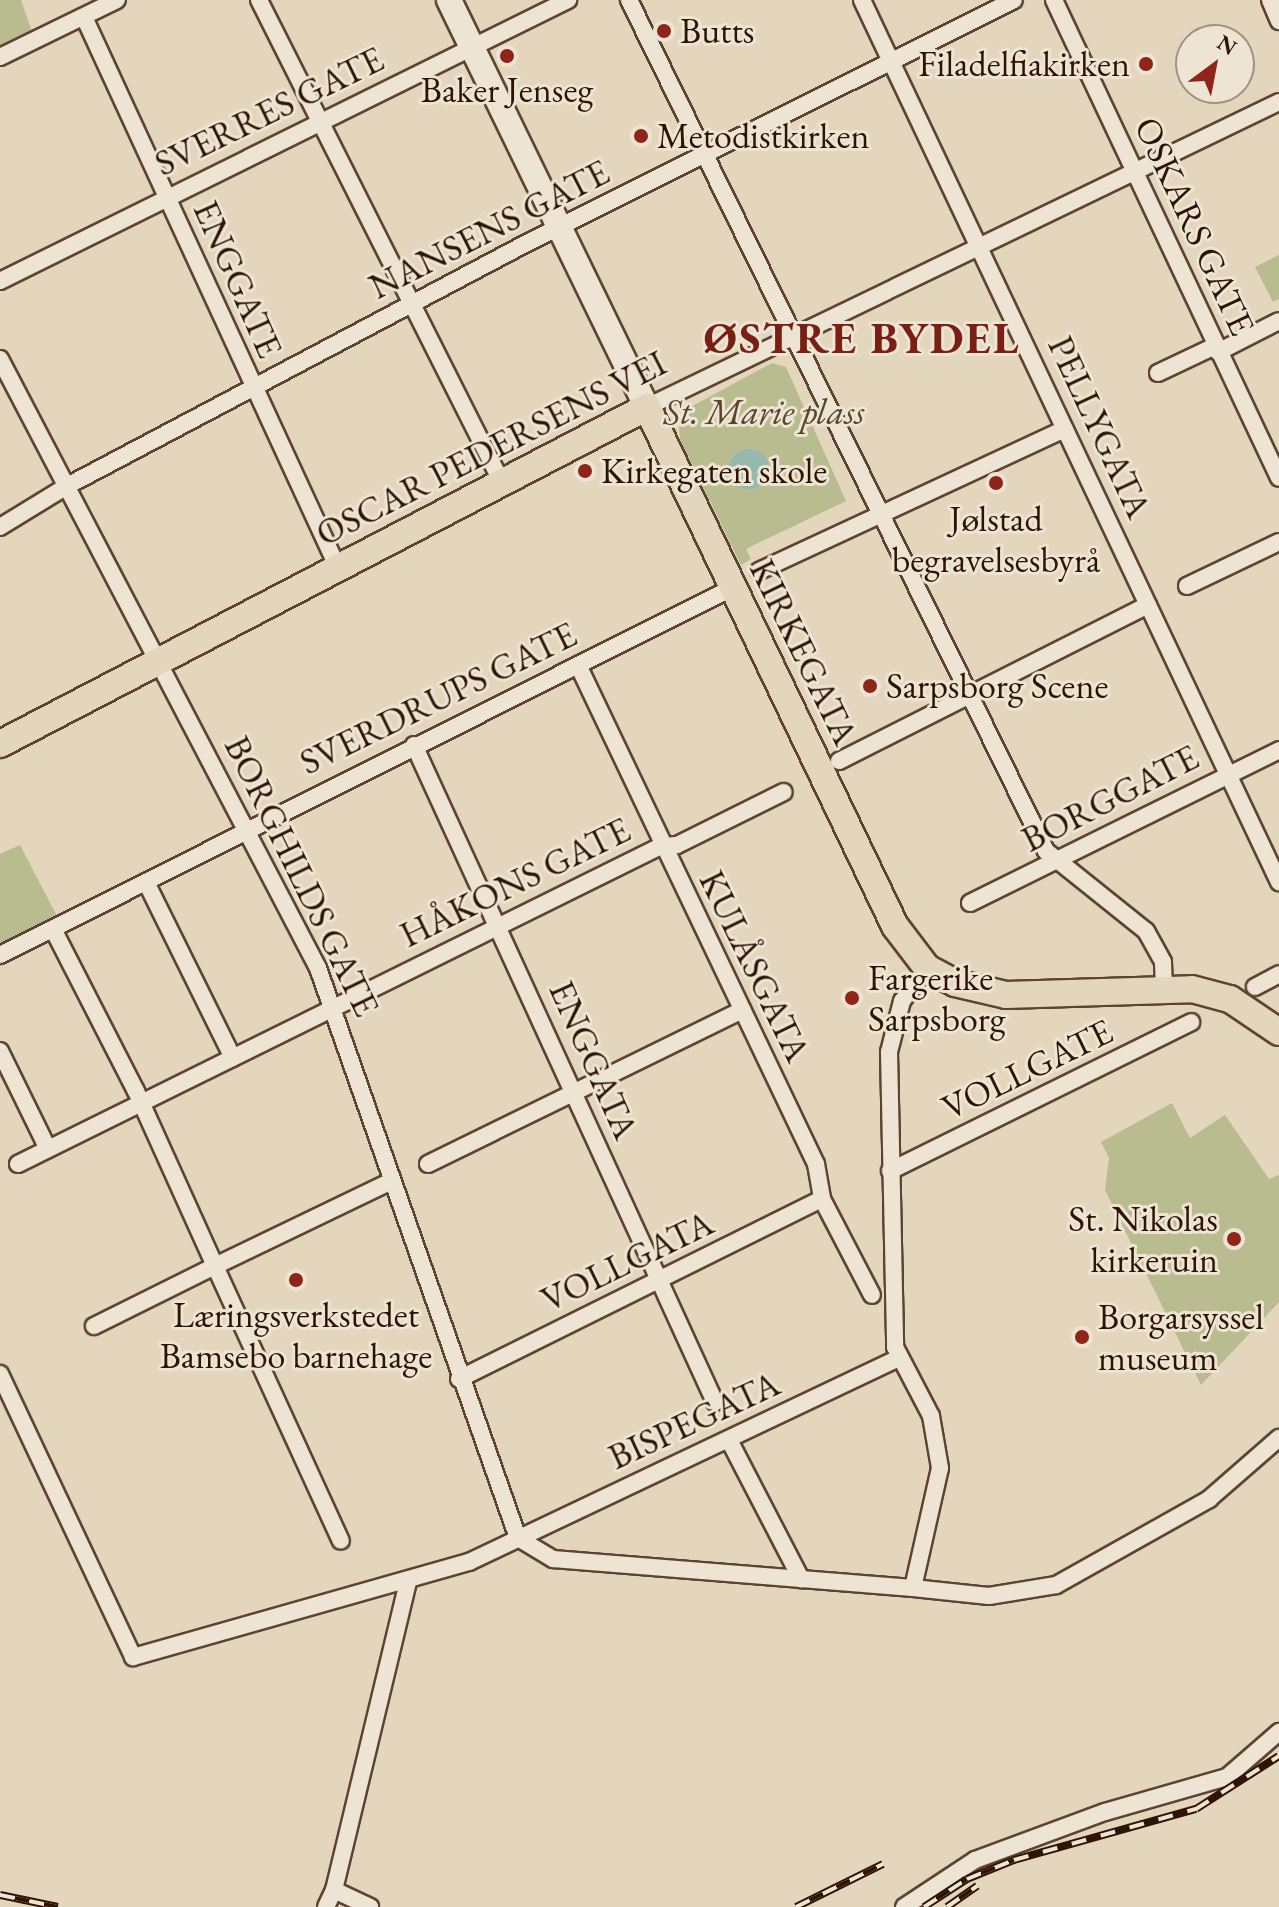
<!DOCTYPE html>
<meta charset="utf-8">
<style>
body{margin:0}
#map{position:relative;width:1279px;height:1907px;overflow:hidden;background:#e3d6bd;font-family:"EB Garamond",serif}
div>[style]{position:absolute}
.green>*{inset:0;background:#b9bc8e}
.water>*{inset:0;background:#95b9af}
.round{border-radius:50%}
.roads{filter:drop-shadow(2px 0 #5d4432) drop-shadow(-2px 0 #5d4432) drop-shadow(0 2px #5d4432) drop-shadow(0 -2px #5d4432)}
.street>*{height:16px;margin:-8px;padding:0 8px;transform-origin:8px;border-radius:8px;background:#ede4d4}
.secondary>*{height:24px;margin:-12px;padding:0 12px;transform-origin:12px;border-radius:12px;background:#ede4d4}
.primary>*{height:26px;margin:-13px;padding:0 13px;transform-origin:13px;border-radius:13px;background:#e3d6bd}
.rail>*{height:8px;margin-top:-4px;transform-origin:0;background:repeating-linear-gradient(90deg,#ede4d4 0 15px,#301403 0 30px);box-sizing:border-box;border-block:2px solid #301403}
.dots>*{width:22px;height:22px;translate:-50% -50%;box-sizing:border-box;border:4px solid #ede4d4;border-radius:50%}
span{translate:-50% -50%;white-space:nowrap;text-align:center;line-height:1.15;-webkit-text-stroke:6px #ede4d4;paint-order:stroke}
.poi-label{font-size:36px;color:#301403}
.left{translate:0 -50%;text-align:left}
.right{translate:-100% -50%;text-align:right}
.street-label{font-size:36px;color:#301403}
.park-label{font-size:36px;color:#59462d;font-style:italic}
.district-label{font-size:44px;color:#7a1f14;font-weight:700;letter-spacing:2px}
.north{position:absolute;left:1175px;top:24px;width:80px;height:80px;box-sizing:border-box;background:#ede4d4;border:2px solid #a19180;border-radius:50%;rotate:32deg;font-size:22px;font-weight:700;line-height:32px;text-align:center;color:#301403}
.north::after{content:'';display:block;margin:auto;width:28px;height:36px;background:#8f2418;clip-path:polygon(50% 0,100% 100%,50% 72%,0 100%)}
</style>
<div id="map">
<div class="green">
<i style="clip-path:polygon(0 0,21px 0,35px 40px,0 57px)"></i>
<i style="clip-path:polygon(1279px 255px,1279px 299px,1273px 302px,1255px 267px)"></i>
<i style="clip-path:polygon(evenodd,772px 363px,786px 367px,846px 501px,746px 549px,751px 559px,741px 565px,680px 439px,679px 428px,685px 410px,772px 363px,759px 452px,769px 467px,766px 479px,738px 486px,730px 477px,759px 452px)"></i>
<i style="clip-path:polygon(20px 845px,58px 918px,0 955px,0 854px)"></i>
<i style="clip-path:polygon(1172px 1103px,1190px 1138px,1225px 1115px,1269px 1179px,1279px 1175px,1279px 1302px,1201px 1385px,1105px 1190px,1109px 1158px,1101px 1142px)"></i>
</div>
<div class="water">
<i class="round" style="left:729px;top:449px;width:40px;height:40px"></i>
</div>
<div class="roads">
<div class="street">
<i style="left:259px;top:0;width:541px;rotate:63.29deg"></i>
<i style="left:629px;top:0;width:948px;rotate:63.89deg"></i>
<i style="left:1046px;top:851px;width:128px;rotate:38.7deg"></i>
<i style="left:1146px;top:931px;width:35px;rotate:61deg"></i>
<i style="left:1163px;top:962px;width:27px;rotate:88deg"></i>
<i style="left:862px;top:0;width:976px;rotate:64.7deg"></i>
<i style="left:1054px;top:0;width:528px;rotate:64.79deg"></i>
<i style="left:1270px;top:0;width:23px;rotate:67deg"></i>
<i style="left:84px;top:17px;width:604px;rotate:65.26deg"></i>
<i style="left:0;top:57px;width:130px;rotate:-26deg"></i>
<i style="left:0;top:281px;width:634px;rotate:-26.32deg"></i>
<i style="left:1218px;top:352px;width:68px;rotate:-26.9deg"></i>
<i style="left:0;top:359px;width:687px;rotate:62.43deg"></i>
<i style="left:318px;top:968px;width:604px;rotate:70.67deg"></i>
<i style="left:1158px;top:373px;width:63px;rotate:-25.3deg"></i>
<i style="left:647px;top:407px;width:702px;rotate:-25.76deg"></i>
<i style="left:0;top:527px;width:79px;rotate:-31.5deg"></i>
<i style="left:67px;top:486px;width:520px;rotate:-27.85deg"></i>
<i style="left:527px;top:243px;width:544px;rotate:-26.52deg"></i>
<i style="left:759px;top:571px;width:337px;rotate:-24.9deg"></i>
<i style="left:1187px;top:586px;width:102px;rotate:-25.6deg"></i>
<i style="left:578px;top:665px;width:553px;rotate:64.5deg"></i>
<i style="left:816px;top:1164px;width:36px;rotate:80deg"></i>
<i style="left:822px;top:1199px;width:108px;rotate:62.5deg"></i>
<i style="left:414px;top:745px;width:723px;rotate:65.39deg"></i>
<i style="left:839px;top:761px;width:346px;rotate:-26.8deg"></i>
<i style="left:146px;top:882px;width:196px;rotate:63.7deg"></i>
<i style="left:970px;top:903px;width:345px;rotate:-26.3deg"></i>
<i style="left:53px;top:929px;width:182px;rotate:62.9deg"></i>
<i style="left:136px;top:1091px;width:192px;rotate:65.7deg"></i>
<i style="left:215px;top:1266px;width:196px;rotate:-25.7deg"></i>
<i style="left:0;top:955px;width:821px;rotate:-26.63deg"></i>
<i style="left:927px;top:968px;width:41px;rotate:127.1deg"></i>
<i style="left:902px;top:1001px;width:53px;rotate:104.3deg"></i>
<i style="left:889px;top:1052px;width:295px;rotate:88.8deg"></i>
<i style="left:895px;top:1347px;width:78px;rotate:62.4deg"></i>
<i style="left:931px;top:1416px;width:53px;rotate:80.2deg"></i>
<i style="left:940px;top:1468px;width:123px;rotate:102.7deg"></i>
<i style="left:913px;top:1588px;width:76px;rotate:6deg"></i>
<i style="left:989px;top:1596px;width:68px;rotate:-9.3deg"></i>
<i style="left:1056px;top:1585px;width:176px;rotate:-29.3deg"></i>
<i style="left:1209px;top:1499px;width:93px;rotate:-41.1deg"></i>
<i style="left:1255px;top:987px;width:27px;rotate:-28deg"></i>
<i style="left:0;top:1051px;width:109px;rotate:63.9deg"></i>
<i style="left:18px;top:1164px;width:717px;rotate:-26.32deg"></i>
<i style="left:661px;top:846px;width:16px;rotate:-4deg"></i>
<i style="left:677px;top:845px;width:119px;rotate:-26.4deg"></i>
<i style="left:428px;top:1164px;width:350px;rotate:-26.1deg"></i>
<i style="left:890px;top:1171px;width:336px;rotate:-26.3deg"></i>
<i style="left:94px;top:1326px;width:135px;rotate:-26.4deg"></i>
<i style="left:215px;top:1266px;width:302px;rotate:65.4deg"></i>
<i style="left:0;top:1374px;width:313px;rotate:64.8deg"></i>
<i style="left:133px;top:1657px;width:349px;rotate:-15.8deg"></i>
<i style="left:469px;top:1562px;width:474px;rotate:-25.4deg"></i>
<i style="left:459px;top:1379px;width:405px;rotate:-26.4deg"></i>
<i style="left:729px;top:1440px;width:157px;rotate:62.6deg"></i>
<i style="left:518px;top:1538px;width:41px;rotate:31deg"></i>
<i style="left:553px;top:1559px;width:361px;rotate:4.6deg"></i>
<i style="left:334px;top:1890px;width:40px;rotate:25deg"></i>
<i style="left:326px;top:1907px;width:19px;rotate:-65deg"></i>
<i style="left:334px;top:1890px;width:318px;rotate:-76.5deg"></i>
<i style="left:904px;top:1907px;width:85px;rotate:-33.5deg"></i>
<i style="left:975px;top:1860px;width:139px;rotate:-20.3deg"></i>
<i style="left:1105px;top:1812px;width:127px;rotate:-16deg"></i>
<i style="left:1227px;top:1777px;width:69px;rotate:-40.9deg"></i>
</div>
<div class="secondary">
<i style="left:449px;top:0;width:453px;rotate:64.1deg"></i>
</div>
<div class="primary">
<i style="left:0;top:744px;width:730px;rotate:-27.51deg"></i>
<i style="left:647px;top:407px;width:575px;rotate:64.46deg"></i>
<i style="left:895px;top:926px;width:53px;rotate:52.7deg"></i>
<i style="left:927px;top:968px;width:32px;rotate:28deg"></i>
<i style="left:955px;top:983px;width:52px;rotate:13.2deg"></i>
<i style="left:1006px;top:995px;width:186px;rotate:-1.8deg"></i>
<i style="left:1192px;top:989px;width:39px;rotate:15deg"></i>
<i style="left:1230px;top:999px;width:59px;rotate:34deg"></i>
</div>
</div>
<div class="rail">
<i style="left:0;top:1895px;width:59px;rotate:11.7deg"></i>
<i style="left:796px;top:1907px;width:97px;rotate:-26.3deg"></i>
<i style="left:924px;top:1907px;width:51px;rotate:-33.1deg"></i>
<i style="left:967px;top:1879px;width:51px;rotate:-22deg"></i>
<i style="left:1014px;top:1860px;width:189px;rotate:-15.7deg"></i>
<i style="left:1196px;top:1809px;width:98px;rotate:-32.6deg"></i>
<i style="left:947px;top:1907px;width:37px;rotate:-35deg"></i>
</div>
<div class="dots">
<i style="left:664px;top:31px;background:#8f2418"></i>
<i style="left:507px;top:56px;background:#8f2418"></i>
<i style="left:1146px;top:64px;background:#8f2418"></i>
<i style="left:641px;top:136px;background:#8f2418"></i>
<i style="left:585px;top:471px;background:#8f2418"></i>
<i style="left:996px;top:483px;background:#8f2418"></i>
<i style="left:870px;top:686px;background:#8f2418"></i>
<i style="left:852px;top:998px;background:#8f2418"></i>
<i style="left:1234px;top:1239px;background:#8f2418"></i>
<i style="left:296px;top:1280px;background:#8f2418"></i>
<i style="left:1082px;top:1337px;background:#8f2418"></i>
</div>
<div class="poi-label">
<span class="left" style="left:680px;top:31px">Butts</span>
<span class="right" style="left:1130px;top:64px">Filadelfiakirken</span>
<span style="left:507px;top:90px">Baker Jenseg</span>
<span class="left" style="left:657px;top:136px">Metodistkirken</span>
<span class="left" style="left:601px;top:471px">Kirkegaten skole</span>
<span style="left:996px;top:539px">Jølstad<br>begravelsesbyrå</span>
<span class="left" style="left:886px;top:686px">Sarpsborg Scene</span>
<span class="left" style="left:868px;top:998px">Fargerike<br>Sarpsborg</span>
<span class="right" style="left:1218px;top:1239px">St. Nikolas<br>kirkeruin</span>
<span style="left:296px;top:1335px">Læringsverkstedet<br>Bamsebo barnehage</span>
<span class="left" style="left:1098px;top:1337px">Borgarsyssel<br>museum</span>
</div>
<div class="street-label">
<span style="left:269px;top:111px;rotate:-26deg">SVERRES GATE</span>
<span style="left:1195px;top:226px;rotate:65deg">OSKARS GATE</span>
<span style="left:489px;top:229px;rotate:-27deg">NANSENS GATE</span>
<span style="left:238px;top:279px;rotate:66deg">ENGGATE</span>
<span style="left:1100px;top:427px;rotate:65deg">PELLYGATA</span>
<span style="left:491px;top:448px;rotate:-27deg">OSCAR PEDERSENS VEI</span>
<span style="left:804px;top:652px;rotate:64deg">KIRKEGATA</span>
<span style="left:438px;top:698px;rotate:-26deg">SVERDRUPS GATE</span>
<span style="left:1110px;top:798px;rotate:-27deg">BORGGATE</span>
<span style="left:302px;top:876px;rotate:64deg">BORGHILDS GATE</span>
<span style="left:515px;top:882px;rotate:-26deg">HÅKONS GATE</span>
<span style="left:755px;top:966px;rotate:64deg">KULÅSGATA</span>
<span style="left:594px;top:1060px;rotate:66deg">ENGGATA</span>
<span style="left:1027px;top:1069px;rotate:-26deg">VOLLGATE</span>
<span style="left:627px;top:1261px;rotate:-26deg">VOLLGATA</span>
<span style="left:694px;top:1420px;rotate:-25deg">BISPEGATA</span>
</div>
<div class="park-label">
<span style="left:764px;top:412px">St. Marie plass</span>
</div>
<div class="district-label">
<span style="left:862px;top:338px">ØSTRE BYDEL</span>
</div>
<div class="north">N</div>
</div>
